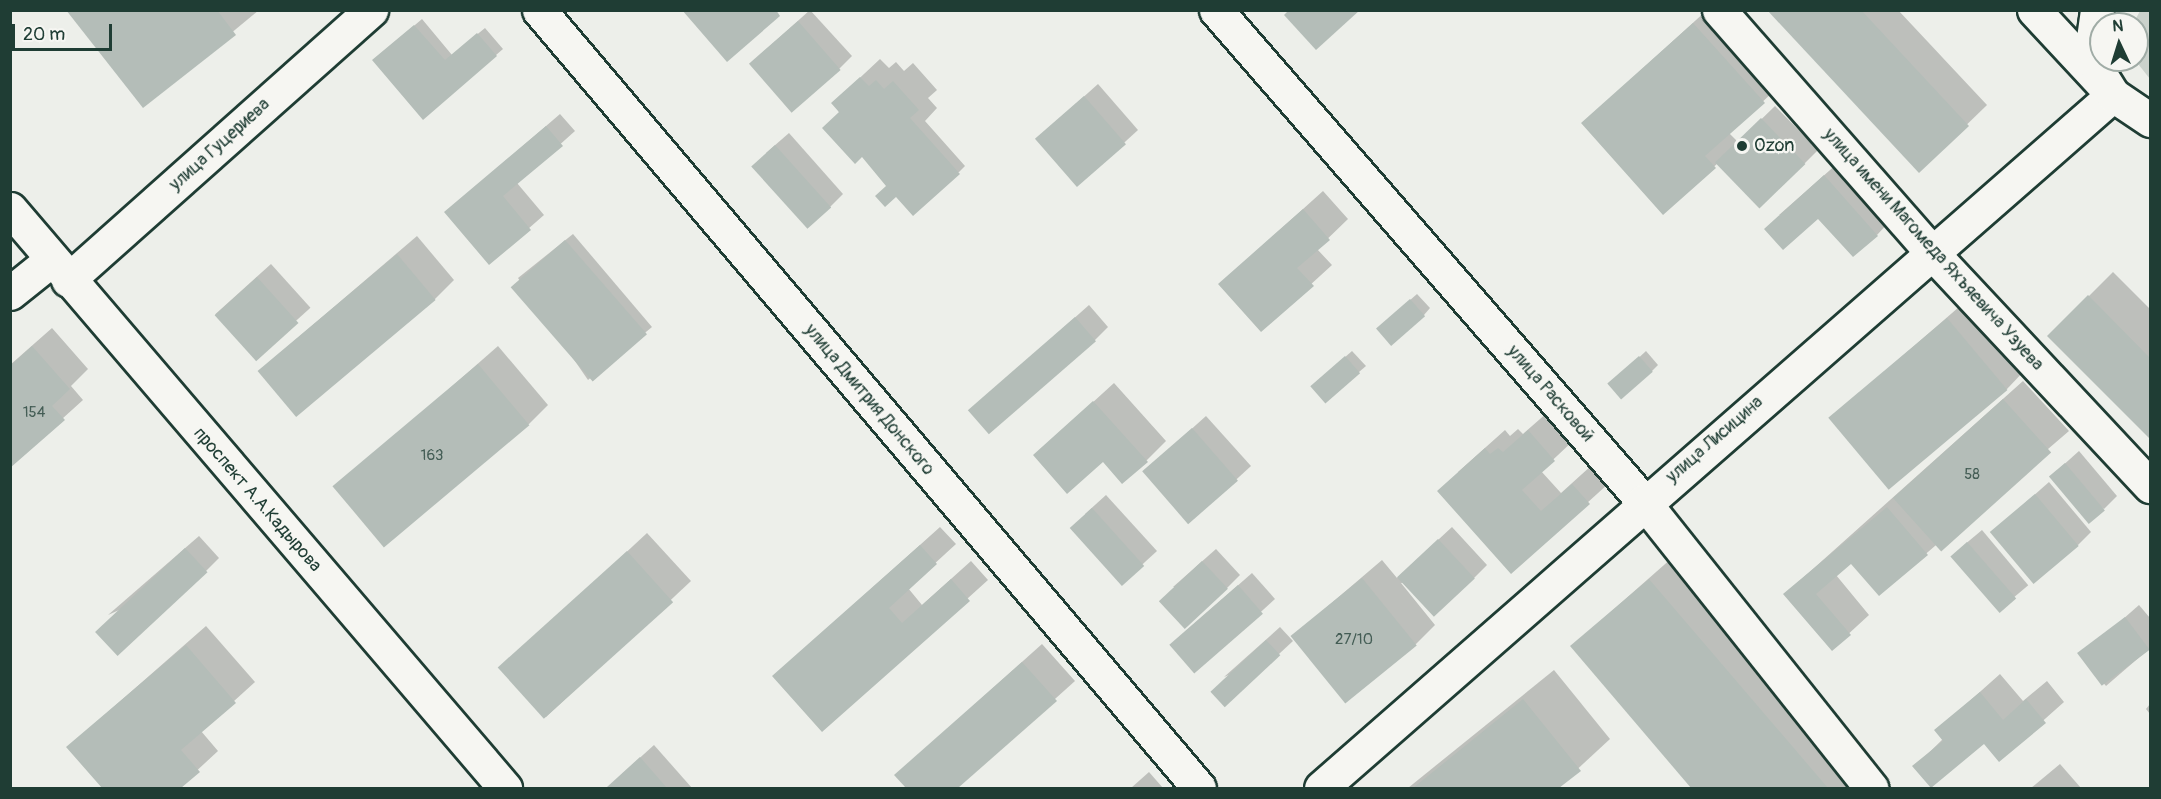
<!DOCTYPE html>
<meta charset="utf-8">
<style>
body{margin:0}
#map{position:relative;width:2161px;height:799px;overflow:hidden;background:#edefea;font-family:Pangolin,sans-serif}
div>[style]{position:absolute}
.green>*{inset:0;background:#cbd2cc}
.shadow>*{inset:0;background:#0003;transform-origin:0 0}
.building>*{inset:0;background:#b4bdb8;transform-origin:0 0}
.roads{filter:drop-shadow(2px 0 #1f3d34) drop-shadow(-2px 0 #1f3d34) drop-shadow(0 2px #1f3d34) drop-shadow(0 -2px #1f3d34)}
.minor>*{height:33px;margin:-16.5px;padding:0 16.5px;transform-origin:16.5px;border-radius:16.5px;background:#f6f6f2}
.tertiary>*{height:33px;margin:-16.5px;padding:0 16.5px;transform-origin:16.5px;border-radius:16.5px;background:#f6f6f2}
.primary>*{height:33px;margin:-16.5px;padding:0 16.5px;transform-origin:16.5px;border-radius:16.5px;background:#f6f6f2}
.dots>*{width:16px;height:16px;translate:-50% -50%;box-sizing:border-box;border:3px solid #f6f6f2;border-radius:50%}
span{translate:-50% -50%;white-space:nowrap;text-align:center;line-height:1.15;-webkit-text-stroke:4.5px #f6f6f2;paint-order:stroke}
.number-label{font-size:15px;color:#445d55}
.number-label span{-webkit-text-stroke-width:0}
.street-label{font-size:18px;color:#1f3d34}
.poi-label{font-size:18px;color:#1f3d34}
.left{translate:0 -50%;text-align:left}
.frame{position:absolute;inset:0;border:12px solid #1f3d34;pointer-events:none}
.north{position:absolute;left:2089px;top:12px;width:60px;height:60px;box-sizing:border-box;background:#f6f6f2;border:2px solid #a0aca6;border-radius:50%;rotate:356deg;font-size:16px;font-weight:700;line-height:24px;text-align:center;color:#1f3d34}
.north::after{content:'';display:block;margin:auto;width:21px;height:27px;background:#1f3d34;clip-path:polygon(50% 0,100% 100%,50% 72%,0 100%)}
.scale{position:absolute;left:12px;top:24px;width:100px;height:27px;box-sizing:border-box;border:3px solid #1f3d34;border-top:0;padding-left:8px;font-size:18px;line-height:21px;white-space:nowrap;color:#1f3d34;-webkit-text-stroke:4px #f6f6f2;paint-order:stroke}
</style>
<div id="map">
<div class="green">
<i style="clip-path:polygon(2140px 11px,2150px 11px,2150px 79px,2135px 60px,2133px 24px)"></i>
</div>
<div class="shadow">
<i style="clip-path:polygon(68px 10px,259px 10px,143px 106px)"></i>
<i style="clip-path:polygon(810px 10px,852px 56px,839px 69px,751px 63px)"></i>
<i style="clip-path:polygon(1707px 10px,1788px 78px,1729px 133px,1738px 142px,1775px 106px,1818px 150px,1805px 163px,1718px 163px,1663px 213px,1583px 123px)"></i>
<i style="clip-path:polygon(1769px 10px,1898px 10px,1987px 105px,1919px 171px)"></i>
<i style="clip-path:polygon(422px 19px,452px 55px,485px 28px,503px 49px,423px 118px,381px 54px)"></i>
<i style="clip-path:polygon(880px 59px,889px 68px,896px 62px,904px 71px,913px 63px,937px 90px,928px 98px,937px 108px,925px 121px,965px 166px,959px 172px,888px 186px,833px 103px)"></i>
<i style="clip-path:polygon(1098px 84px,1138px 130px,1078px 185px,1051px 126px)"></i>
<i style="clip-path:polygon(560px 114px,575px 131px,517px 183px,544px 215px,489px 263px,446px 212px)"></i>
<i style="clip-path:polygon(789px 133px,843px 194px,830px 207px,766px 153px)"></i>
<i style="clip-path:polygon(1838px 163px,1890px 221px,1877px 235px,1819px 217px,1779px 215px)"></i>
<i style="clip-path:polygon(1323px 191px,1348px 219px,1317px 249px,1332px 265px,1261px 330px,1220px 284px)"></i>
<i style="clip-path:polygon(573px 234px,652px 327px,588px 380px,518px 278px)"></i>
<i style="clip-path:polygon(417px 236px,454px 280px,435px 299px,259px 371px)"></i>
<i style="left:271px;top:264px;width:59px;height:75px;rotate:48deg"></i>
<i style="clip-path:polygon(2113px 272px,2150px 309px,2150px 437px,2049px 336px)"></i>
<i style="clip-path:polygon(1417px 294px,1430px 308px,1424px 315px,1385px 322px)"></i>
<i style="clip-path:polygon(1967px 300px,2026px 369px,2007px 389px,1830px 419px)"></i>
<i style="clip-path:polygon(1089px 305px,1108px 327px,1095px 340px,984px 398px)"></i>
<i style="clip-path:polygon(52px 328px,88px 369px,71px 386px,83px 400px,10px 466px,10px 365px)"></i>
<i style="clip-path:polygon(498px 346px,548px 405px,529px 424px,336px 488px)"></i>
<i style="clip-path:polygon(1352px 351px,1366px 366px,1359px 372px,1319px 380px)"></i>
<i style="clip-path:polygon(1646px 351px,1658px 365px,1652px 371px,1617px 378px)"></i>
<i style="clip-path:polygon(2023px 381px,2069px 431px,1879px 594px,1852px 562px,1836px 575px,1869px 615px,1832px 649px,1785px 594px)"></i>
<i style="clip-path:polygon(1114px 383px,1166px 441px,1147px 460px,1122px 482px,1103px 460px,1035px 455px)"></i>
<i style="clip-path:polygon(1548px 412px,1574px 440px,1541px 471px,1561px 493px,1592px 465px,1608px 484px,1511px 572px,1458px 472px,1505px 430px,1510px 436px,1518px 429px,1523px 434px)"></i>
<i style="clip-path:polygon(1206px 416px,1251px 466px,1190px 522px,1158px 459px)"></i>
<i style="clip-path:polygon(2079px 451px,2117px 496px,2104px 509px,2051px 476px)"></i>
<i style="clip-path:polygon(2049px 482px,2091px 532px,2078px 545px,1992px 532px)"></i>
<i style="clip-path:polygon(1106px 495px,1157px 551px,1121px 584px,1085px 514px)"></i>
<i style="clip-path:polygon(940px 527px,956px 544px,908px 588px,922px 605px,971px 561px,988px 580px,822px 730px,774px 676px)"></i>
<i style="clip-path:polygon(1452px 527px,1487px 565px,1474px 578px,1401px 583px,1435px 625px,1416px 644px,1293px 636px,1382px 560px,1397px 578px)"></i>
<i style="left:1982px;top:530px;width:72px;height:21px;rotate:50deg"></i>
<i style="clip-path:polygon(647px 533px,691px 581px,546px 717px,521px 650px)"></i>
<i style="clip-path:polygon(199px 536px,219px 558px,206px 571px,108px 615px)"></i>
<i style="clip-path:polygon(1216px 549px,1240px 575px,1227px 588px,1173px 587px)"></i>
<i style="clip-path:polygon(1681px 550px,1884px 788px,1693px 788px,1572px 646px)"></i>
<i style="clip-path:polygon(1252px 573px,1275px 599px,1196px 671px,1186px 631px)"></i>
<i style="clip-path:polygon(2139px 605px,2150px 618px,2150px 648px,2106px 686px,2081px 656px)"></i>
<i style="clip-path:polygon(206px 626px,255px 682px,201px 731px,218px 751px,178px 788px,104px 788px,68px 747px)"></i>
<i style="clip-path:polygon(1280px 627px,1293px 641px,1279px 654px,1224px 677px)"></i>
<i style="clip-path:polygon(1042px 644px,1075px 681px,956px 788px,908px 788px,896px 775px)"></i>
<i style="clip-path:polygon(1554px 670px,1610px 739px,1557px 788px,1408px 788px)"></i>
<i style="clip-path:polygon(2000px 674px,2023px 701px,2047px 681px,2064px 702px,1999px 760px,1984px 742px,1914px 767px,1943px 739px,1936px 731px)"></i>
<i style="clip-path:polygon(2150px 704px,2150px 714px,2146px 709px)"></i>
<i style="clip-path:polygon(654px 745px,692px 788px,610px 788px,622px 774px)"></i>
<i style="clip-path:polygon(2060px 764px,2081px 788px,2031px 788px)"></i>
<i style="clip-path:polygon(1149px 772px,1163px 788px,1131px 788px)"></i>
</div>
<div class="building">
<i style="clip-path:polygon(66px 10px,217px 10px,236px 35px,143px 108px)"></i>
<i style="clip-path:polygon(682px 10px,776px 10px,780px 16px,727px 62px)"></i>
<i style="clip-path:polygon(1289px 10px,1360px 10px,1316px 50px,1284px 15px)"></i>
<i style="clip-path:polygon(1767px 10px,1861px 10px,1969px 126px,1919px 173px)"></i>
<i style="left:798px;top:21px;width:65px;height:65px;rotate:49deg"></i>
<i style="clip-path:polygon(1693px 23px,1765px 103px,1705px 156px,1716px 168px,1663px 215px,1581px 123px)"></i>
<i style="clip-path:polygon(414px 25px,445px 60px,477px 33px,497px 56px,423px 120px,372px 60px)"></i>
<i style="clip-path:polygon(860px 77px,869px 86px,876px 80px,884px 89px,893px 81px,919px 110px,910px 118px,960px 174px,913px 216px,896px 197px,885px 207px,875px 196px,886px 186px,862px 157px,855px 164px,822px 128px,839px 112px,831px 103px)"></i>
<i style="left:1084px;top:96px;width:64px;height:65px;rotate:49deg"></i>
<i style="left:1761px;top:118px;width:64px;height:64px;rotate:46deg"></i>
<i style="clip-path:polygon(546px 126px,563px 146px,503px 196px,531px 230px,489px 265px,444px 212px)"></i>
<i style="left:775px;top:145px;width:84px;height:32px;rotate:48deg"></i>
<i style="clip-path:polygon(1824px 175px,1878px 236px,1853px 257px,1818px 219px,1783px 250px,1764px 229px)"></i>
<i style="clip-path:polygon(1303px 209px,1330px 240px,1297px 268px,1314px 286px,1261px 332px,1218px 284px)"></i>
<i style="left:565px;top:240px;width:125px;height:72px;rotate:49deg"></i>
<i style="left:397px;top:254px;width:60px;height:182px;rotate:50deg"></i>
<i style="left:257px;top:277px;width:62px;height:57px;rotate:48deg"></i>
<i style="clip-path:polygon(2088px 295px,2150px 358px,2150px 439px,2047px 336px)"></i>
<i style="left:1410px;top:299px;width:23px;height:45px;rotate:49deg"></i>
<i style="left:1075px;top:317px;width:32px;height:142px;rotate:49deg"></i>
<i style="left:1947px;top:318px;width:94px;height:155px;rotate:50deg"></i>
<i style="clip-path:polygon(32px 346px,70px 389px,52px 406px,65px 420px,10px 468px,10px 366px)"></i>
<i style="left:1345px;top:356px;width:23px;height:46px;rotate:49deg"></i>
<i style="left:1639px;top:356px;width:21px;height:42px;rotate:49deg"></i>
<i style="left:478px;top:364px;width:80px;height:190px;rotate:50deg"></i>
<i style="left:2003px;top:399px;width:72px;height:148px;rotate:48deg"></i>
<i style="clip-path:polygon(1093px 401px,1148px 462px,1122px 484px,1103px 462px,1067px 494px,1033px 455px)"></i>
<i style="left:1192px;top:428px;width:70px;height:66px;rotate:49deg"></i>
<i style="clip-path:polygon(1528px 430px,1555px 461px,1522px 490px,1541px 511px,1572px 484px,1590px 504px,1511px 574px,1437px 491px,1485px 448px,1490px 454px,1498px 448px,1503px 452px)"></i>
<i style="left:2065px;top:463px;width:62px;height:21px;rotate:50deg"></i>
<i style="left:2035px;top:494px;width:68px;height:59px;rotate:50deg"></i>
<i style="clip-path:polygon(1887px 507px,1928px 555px,1879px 596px,1851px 564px,1816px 594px,1851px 635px,1832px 651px,1783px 594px)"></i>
<i style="left:1092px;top:508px;width:78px;height:30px;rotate:48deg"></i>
<i style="left:1438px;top:539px;width:54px;height:56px;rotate:47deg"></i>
<i style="left:1967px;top:542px;width:75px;height:22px;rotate:49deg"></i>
<i style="clip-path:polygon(920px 545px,937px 564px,889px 608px,902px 623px,951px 579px,970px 601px,822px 732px,772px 676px)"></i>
<i style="left:185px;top:548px;width:33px;height:123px;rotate:47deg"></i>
<i style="left:627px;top:551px;width:69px;height:174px;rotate:48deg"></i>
<i style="left:1202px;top:561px;width:38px;height:59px;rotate:47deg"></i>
<i style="left:1362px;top:578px;width:87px;height:92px;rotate:51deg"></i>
<i style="clip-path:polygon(1649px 579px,1828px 788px,1691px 788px,1570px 646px)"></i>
<i style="left:1238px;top:585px;width:38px;height:91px;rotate:49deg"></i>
<i style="left:2125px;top:617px;width:41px;height:60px;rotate:53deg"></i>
<i style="left:1266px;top:640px;width:21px;height:76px;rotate:47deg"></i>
<i style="clip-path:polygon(186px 645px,236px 703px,181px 750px,200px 772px,181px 788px,102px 788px,66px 747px)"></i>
<i style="clip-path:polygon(1022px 662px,1057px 701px,958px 788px,906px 788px,894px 775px)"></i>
<i style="clip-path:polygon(1980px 692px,2003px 720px,2026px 699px,2046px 723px,1999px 762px,1984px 744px,1931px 788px,1912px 766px,1943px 741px,1934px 730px)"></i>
<i style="clip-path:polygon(1523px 699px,1581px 771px,1559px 788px,1413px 788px)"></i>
<i style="clip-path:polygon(640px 757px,667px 788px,608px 788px,607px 787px)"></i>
</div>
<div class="roads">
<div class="minor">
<i style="left:539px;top:10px;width:1020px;rotate:49.69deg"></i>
<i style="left:1216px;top:10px;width:651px;rotate:48.99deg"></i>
<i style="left:1643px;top:501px;width:367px;rotate:51.5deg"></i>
<i style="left:1719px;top:10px;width:325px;rotate:48.7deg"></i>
<i style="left:1933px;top:254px;width:318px;rotate:46.9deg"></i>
<i style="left:68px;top:280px;width:406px;rotate:-41.7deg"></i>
<i style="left:10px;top:293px;width:53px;rotate:-38.8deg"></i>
</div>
<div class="tertiary">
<i style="left:10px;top:209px;width:762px;rotate:49.47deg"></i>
<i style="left:1321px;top:788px;width:1052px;rotate:-41.19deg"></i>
</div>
<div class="primary">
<i style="left:2034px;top:10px;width:98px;rotate:47.1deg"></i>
<i style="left:2097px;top:10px;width:34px;rotate:98deg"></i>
<i style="left:2092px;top:44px;width:28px;rotate:77deg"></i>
<i style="left:2098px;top:71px;width:28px;rotate:58deg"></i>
<i style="left:2113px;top:95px;width:45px;rotate:34deg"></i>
</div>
</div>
<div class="dots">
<i style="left:1742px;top:146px;background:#1f3d34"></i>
</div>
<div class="number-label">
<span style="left:34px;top:413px">154</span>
<span style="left:432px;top:456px">163</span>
<span style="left:1972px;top:475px">58</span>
<span style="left:1354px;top:640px">27/10</span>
</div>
<div class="street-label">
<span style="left:220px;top:145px;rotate:-42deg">улица Гуцериева</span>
<span style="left:1933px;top:250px;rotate:48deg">улица имени Магомеда Яхъяевича Узуева</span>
<span style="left:1550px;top:394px;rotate:49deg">улица Расковой</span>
<span style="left:869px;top:400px;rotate:50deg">улица Дмитрия Донского</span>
<span style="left:1715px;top:440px;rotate:-41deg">улица Лисицина</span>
<span style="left:257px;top:500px;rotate:49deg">проспект А.А.Кадырова</span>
</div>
<div class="poi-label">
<span class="left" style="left:1754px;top:146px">Ozon</span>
</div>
<div class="frame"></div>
<div class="north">N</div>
<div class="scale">20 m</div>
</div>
